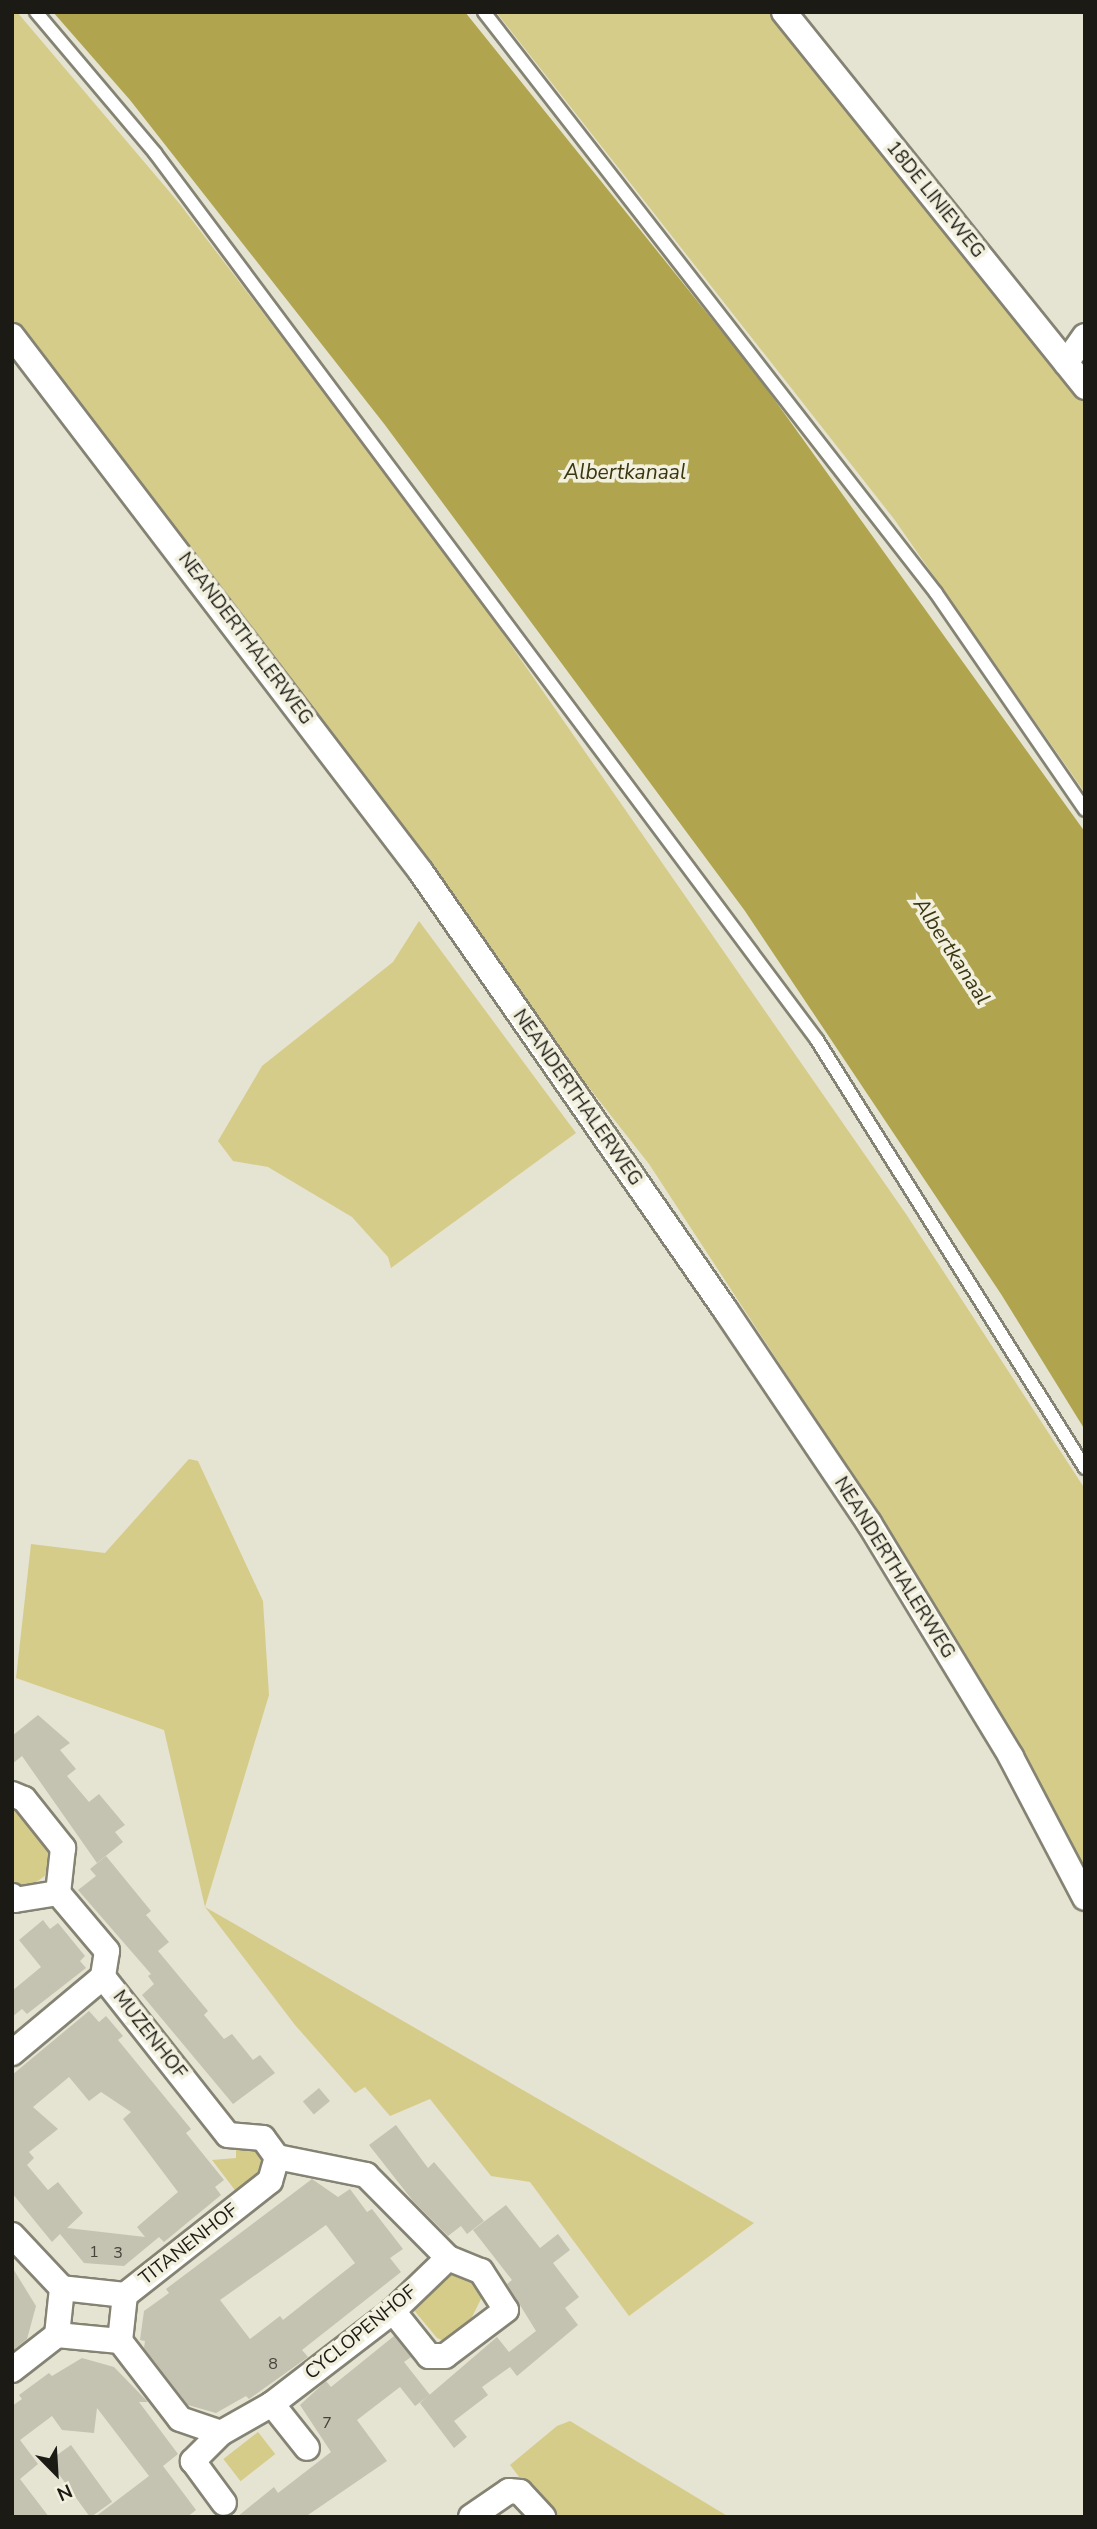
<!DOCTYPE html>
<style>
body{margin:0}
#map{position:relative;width:1097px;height:2529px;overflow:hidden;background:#e5e3d1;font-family:"Nunito Sans",sans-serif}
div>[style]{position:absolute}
.green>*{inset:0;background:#d6cc8a;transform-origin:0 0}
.water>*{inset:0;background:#b1a44f}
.building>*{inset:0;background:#c4c2b1;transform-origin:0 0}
.roads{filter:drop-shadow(2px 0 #858373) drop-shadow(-2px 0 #858373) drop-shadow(0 2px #858373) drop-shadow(0 -2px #858373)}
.lane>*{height:12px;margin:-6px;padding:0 6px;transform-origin:6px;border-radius:6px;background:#fff}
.street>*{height:24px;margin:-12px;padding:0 12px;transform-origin:12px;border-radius:12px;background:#fff}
span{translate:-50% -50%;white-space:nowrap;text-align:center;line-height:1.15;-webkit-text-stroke:7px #f2f0de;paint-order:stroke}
.number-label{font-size:16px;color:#45443b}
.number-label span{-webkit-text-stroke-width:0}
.street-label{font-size:19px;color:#1b1a14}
.water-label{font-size:21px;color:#3b3510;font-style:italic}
.frame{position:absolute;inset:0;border:14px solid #1b1a14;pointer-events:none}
.north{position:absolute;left:21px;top:2438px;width:70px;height:70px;-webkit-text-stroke:5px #f2f0de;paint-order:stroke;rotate:156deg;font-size:19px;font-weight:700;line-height:28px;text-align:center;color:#1b1a14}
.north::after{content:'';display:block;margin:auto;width:24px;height:32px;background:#1b1a14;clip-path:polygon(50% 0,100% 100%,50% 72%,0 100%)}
</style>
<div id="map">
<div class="green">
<i style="clip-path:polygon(12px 12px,17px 12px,179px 203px,449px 556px,906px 1214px,1085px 1489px,1085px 1874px,800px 1395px,649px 1164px,470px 936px,12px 326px)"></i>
<i style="clip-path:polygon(496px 12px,780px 12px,1085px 392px,1085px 793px,894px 519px)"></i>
<i style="clip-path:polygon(419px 921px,576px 1133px,391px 1268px,388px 1257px,352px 1217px,268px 1167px,233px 1161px,218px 1141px,262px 1066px,393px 962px)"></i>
<i style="clip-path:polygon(189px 1459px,198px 1461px,263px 1601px,269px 1695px,205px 1907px,754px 2223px,629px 2316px,530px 2182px,491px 2176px,430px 2099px,390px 2116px,365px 2087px,355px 2093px,295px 2025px,205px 1907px,164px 1730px,16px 1678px,31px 1544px,105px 1553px)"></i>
<i style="clip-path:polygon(12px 1808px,22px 1809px,55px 1852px,55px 1868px,30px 1887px,12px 1883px)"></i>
<i style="clip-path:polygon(256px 2141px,263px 2153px,257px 2184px,241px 2198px,212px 2160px,236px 2158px,236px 2142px)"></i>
<i style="clip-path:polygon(448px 2271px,473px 2279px,482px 2297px,462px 2337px,451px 2344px,437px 2338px,408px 2303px)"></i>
<i style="clip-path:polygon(570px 2421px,729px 2517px,550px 2517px,510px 2465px,557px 2426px)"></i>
<i style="left:258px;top:2432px;width:28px;height:44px;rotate:52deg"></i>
</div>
<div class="water">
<i style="clip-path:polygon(53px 12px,465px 12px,756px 374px,1085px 832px,1085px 1430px,1001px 1294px,745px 911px,385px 425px,130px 100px)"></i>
</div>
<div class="building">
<i style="clip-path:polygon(38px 1715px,70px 1743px,60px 1750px,76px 1769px,67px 1776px,89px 1802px,99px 1794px,125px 1825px,115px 1832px,123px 1842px,97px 1863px,22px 1756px,12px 1764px,12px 1736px)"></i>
<i style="clip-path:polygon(106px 1856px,151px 1911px,146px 1915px,169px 1942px,158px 1951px,208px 2011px,204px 2015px,224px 2039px,232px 2034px,253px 2060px,260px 2055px,275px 2073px,233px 2104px,142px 1995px,154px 1984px,148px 1976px,151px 1974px,78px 1890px,96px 1876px,90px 1869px)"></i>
<i style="clip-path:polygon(43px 1920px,50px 1929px,58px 1923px,85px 1956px,80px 1961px,86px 1968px,27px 2014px,22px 2009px,12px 2017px,12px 1991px,41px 1967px,19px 1940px)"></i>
<i style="clip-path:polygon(evenodd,89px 2011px,99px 2022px,106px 2016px,123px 2036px,118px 2040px,191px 2129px,186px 2133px,224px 2180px,215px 2187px,221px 2195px,164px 2242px,159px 2237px,124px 2266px,84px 2263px,60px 2234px,52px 2242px,12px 2193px,12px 2075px,89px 2011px,69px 2077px,89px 2101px,101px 2092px,131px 2112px,123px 2119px,178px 2192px,137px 2227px,145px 2237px,67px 2228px,83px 2213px,58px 2182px,48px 2190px,27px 2165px,34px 2158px,29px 2152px,58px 2129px,33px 2107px,69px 2077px)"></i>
<i style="left:319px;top:2088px;width:17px;height:21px;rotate:50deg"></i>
<i style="clip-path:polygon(396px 2125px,428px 2168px,434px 2162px,484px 2221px,467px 2234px,461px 2226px,448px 2236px,413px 2201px,369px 2145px)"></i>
<i style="clip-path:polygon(evenodd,312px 2179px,338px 2197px,350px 2189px,367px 2212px,372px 2209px,403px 2249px,390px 2258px,401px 2272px,302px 2350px,308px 2357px,249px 2399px,246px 2396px,216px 2413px,188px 2405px,144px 2348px,145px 2341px,140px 2340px,144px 2311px,169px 2293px,166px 2289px,312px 2179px,326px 2225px,355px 2263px,283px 2320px,280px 2316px,250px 2339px,220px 2300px,326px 2225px)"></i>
<i style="clip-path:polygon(506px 2205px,540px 2248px,558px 2234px,570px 2250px,553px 2263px,579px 2297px,565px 2308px,578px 2325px,517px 2376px,510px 2367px,482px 2387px,488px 2395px,454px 2421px,467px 2437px,454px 2448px,420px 2403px,497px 2337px,509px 2352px,536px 2331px,507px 2284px,512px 2280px,473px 2230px)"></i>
<i style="clip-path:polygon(12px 2267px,36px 2306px,27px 2339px,12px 2351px)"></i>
<i style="clip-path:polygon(394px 2336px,411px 2357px,404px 2362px,430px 2395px,415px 2406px,400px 2387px,357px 2420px,387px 2461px,305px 2517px,237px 2517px,274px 2487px,278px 2493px,331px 2452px,300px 2405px,326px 2381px,331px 2387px)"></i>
<i style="clip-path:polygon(82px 2358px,114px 2367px,148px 2402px,139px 2402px,178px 2454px,163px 2466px,196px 2510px,187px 2517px,95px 2517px,149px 2476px,97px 2408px,94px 2433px,62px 2430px,52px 2416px,20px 2440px,38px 2464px,20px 2479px,49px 2517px,12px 2517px,12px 2406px,22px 2399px,19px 2395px,49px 2373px,52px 2376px)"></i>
<i style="left:71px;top:2445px;width:70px;height:27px;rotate:54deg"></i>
</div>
<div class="roads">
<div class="lane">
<i style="left:36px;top:12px;width:185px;rotate:49.8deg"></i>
<i style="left:155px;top:153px;width:1107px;rotate:53.26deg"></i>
<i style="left:817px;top:1040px;width:505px;rotate:57.95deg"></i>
<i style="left:484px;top:12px;width:736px;rotate:52.12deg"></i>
<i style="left:936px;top:593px;width:263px;rotate:55.5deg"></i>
</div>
<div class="street">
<i style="left:784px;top:12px;width:481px;rotate:51.2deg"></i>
<i style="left:12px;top:336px;width:674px;rotate:52.65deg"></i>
<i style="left:421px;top:872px;width:535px;rotate:55.21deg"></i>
<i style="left:726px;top:1311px;width:256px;rotate:56deg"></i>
<i style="left:869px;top:1523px;width:274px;rotate:58.7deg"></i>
<i style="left:1011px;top:1757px;width:159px;rotate:62.3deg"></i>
<i style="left:1066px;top:363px;width:33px;rotate:-55deg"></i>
<i style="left:12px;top:1794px;width:13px;rotate:23deg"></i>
<i style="left:24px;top:1799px;width:63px;rotate:51.5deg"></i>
<i style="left:63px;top:1848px;width:45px;rotate:96.3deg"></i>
<i style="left:58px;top:1893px;width:76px;rotate:49.8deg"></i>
<i style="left:107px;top:1951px;width:26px;rotate:99deg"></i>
<i style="left:103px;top:1977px;width:201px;rotate:51.7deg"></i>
<i style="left:228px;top:2135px;width:35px;rotate:5deg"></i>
<i style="left:263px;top:2138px;width:24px;rotate:54deg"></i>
<i style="left:277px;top:2157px;width:25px;rotate:106deg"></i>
<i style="left:270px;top:2181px;width:184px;rotate:141.8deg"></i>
<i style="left:125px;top:2295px;width:63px;rotate:-173.7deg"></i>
<i style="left:12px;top:1896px;width:5px;rotate:53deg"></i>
<i style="left:15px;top:1900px;width:44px;rotate:-9.2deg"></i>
<i style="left:12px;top:2053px;width:119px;rotate:-39.9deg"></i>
<i style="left:277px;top:2157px;width:91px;rotate:11.4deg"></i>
<i style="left:366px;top:2175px;width:117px;rotate:45.3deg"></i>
<i style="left:448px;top:2258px;width:35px;rotate:22deg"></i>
<i style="left:481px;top:2271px;width:46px;rotate:57.3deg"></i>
<i style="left:506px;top:2310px;width:76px;rotate:143deg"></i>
<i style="left:445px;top:2356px;width:16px;rotate:180deg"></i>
<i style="left:429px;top:2356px;width:58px;rotate:-128.7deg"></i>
<i style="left:12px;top:2235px;width:73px;rotate:46.7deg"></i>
<i style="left:57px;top:2335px;width:63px;rotate:5.4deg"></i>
<i style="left:57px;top:2335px;width:47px;rotate:-83.9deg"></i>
<i style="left:120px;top:2341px;width:98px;rotate:52.4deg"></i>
<i style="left:180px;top:2419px;width:43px;rotate:18.9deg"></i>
<i style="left:221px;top:2433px;width:59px;rotate:-29.6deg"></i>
<i style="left:272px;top:2404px;width:153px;rotate:-37.5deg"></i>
<i style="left:393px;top:2311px;width:76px;rotate:-43.9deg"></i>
<i style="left:120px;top:2341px;width:46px;rotate:-83.8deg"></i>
<i style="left:12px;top:2370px;width:57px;rotate:-37.9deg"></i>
<i style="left:272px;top:2404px;width:56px;rotate:51.5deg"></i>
<i style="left:221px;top:2433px;width:40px;rotate:135deg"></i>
<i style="left:193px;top:2461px;width:52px;rotate:53.6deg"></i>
<i style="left:471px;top:2517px;width:46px;rotate:-34.4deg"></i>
<i style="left:509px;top:2491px;width:11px;rotate:5deg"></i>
<i style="left:520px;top:2492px;width:34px;rotate:47deg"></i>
</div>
</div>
<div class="number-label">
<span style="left:94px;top:2252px">1</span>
<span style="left:118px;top:2253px">3</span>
<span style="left:273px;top:2364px">8</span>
<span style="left:327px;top:2423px">7</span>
</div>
<div class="street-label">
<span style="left:935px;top:200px;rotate:51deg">18DE LINIEWEG</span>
<span style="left:245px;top:639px;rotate:53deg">NEANDERTHALERWEG</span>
<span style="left:577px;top:1098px;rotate:55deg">NEANDERTHALERWEG</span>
<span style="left:894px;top:1568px;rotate:58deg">NEANDERTHALERWEG</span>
<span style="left:149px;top:2035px;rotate:52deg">MUZENHOF</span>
<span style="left:189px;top:2245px;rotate:-38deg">TITANENHOF</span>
<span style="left:361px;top:2333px;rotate:-39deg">CYCLOPENHOF</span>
</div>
<div class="water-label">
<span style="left:625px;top:472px">Albertkanaal</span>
<span style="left:952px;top:951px;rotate:57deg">Albertkanaal</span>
</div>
<div class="frame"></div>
<div class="north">N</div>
</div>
